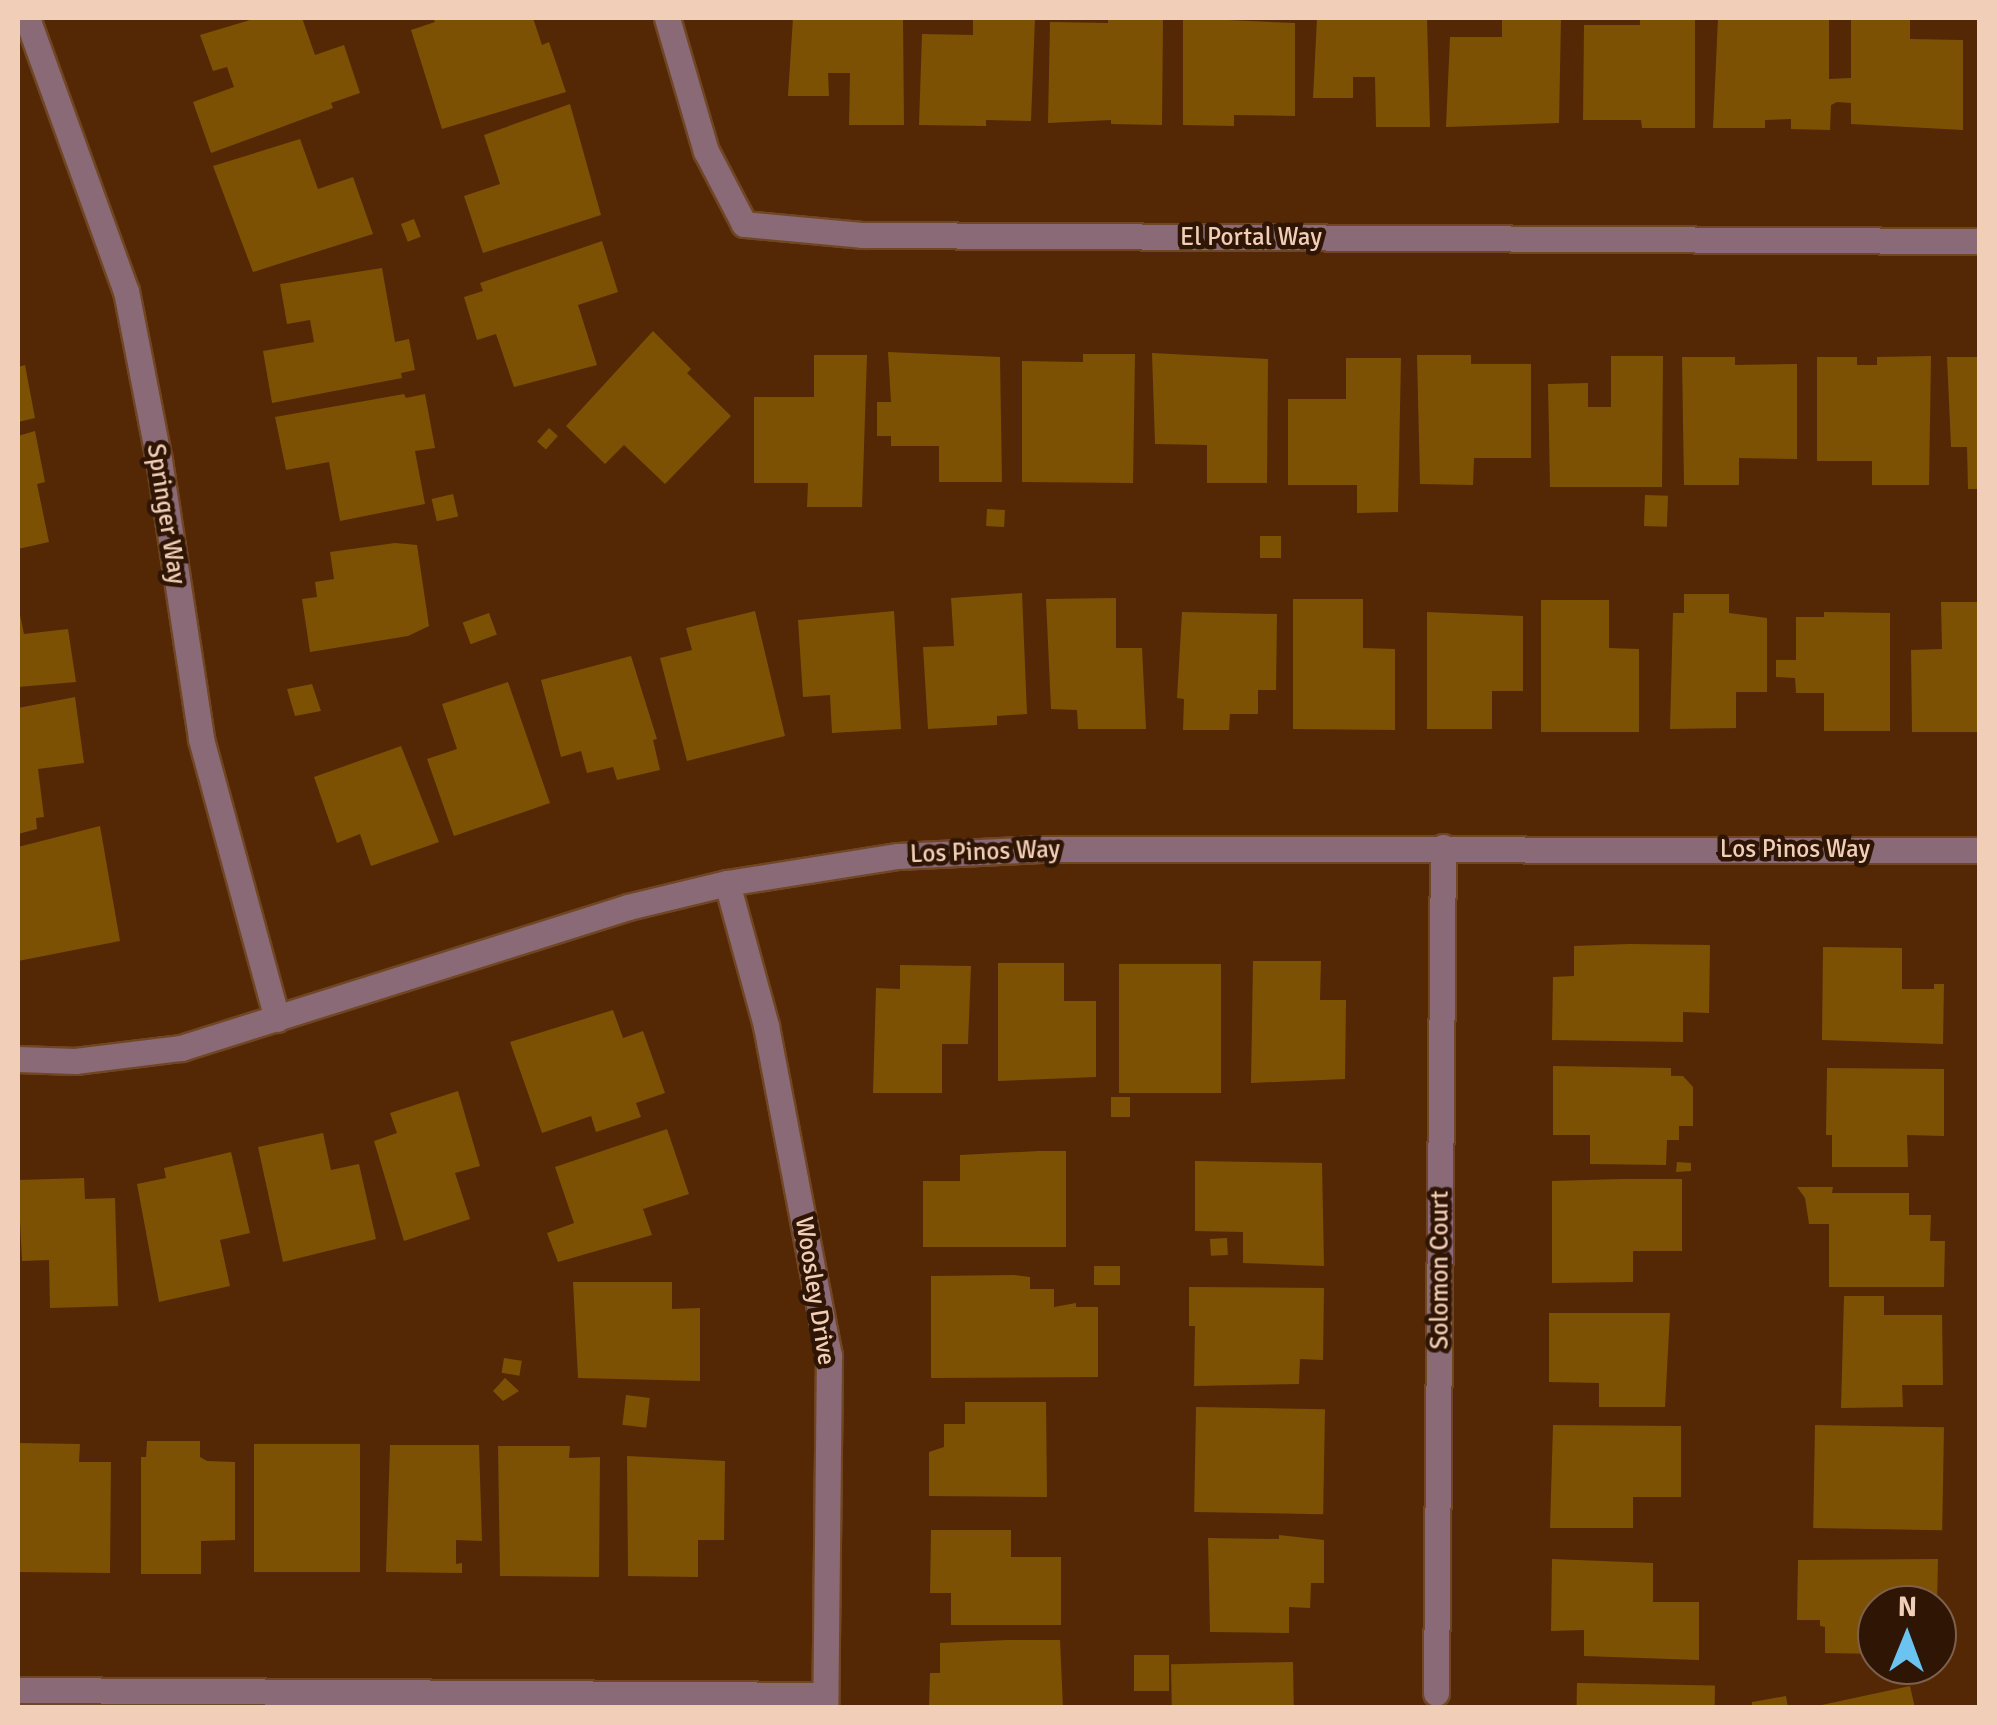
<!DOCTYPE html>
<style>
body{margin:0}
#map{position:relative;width:1997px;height:1725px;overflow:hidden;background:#542804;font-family:Signika,sans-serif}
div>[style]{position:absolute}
.building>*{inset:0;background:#7d5103;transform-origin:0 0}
.roads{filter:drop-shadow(2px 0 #704624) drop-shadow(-2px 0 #704624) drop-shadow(0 2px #704624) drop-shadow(0 -2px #704624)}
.minor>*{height:25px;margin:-12.5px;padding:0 12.5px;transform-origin:12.5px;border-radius:12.5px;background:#8a6a76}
span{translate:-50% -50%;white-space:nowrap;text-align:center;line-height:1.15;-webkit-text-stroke:9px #2f1504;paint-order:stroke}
.street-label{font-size:25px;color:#f1ceb8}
.frame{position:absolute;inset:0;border:20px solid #f1ceb8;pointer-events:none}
.north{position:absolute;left:1857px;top:1585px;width:100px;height:100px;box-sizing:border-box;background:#2f1504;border:2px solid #7d5f4c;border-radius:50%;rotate:1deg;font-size:28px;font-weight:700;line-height:40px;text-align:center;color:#f1ceb8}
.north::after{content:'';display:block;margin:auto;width:35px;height:45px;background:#6ac3f1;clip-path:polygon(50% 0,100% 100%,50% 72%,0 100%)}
</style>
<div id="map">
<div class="building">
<i style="clip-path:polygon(257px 18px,302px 18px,315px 55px,344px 45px,360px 93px,331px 103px,333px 108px,211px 153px,193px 102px,234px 87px,227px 67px,213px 71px,200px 35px)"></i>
<i style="clip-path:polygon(433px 18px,533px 18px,542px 45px,549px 42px,566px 92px,442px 129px,411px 30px,435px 22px)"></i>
<i style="clip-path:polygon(793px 18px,903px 18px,904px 125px,849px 125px,850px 73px,828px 73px,829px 96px,788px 96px)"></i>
<i style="clip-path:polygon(973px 18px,1035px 18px,1031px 121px,986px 120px,986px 126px,919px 125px,922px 34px,973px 35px)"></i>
<i style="clip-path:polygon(1108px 18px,1163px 18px,1162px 125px,1111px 124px,1111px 120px,1048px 123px,1050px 22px,1108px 23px)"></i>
<i style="clip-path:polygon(1183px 18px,1295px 23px,1295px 116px,1234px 115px,1234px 126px,1183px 125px)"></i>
<i style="clip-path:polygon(1317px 18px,1427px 18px,1430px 127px,1376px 127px,1375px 77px,1353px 77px,1353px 98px,1313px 98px)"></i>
<i style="clip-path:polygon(1502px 18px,1561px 18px,1559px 123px,1446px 127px,1450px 37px,1502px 37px)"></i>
<i style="clip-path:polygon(1640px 18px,1695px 18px,1695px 128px,1642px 128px,1641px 120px,1583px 120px,1584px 25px,1640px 25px)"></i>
<i style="clip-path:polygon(1718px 18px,1829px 18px,1829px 79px,1851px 78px,1851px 18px,1910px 18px,1910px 39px,1963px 40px,1963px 130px,1851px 124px,1851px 103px,1837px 102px,1831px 105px,1830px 130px,1791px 129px,1791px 119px,1765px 120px,1765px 128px,1713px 128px)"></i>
<i style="clip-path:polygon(570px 104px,601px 215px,483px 253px,464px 196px,500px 184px,484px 135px)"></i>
<i style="clip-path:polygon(300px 139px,318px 189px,353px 177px,373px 234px,253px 272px,213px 166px)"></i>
<i style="left:414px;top:219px;width:19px;height:14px;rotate:69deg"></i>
<i style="clip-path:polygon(602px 241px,618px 292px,578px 305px,597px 365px,514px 387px,496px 334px,477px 340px,464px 297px,483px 291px,480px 283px)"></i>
<i style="clip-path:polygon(382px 268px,395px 342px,409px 339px,415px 370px,401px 373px,402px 378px,272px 403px,263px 351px,314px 342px,310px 320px,287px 324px,280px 284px)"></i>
<i style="clip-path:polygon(653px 331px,691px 369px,687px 373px,731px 416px,665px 484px,624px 445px,605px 464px,566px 426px)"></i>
<i style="clip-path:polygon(888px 352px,1000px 357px,1002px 482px,939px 482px,939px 446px,891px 446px,891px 436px,877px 436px,877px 402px,891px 402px)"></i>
<i style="clip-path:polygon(1152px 353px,1268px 359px,1267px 483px,1207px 483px,1207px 445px,1155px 444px)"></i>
<i style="clip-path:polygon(1083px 354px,1135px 354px,1133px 483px,1022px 482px,1022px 361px,1083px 362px)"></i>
<i style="clip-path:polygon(814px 355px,867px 355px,862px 507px,807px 507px,808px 483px,754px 483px,754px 397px,814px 397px)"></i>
<i style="clip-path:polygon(1417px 355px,1471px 355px,1471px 364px,1531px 364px,1531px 458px,1474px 458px,1473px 485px,1420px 484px)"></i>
<i style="clip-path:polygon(1611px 356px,1663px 356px,1662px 487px,1550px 487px,1548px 384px,1588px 383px,1588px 407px,1611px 407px)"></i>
<i style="clip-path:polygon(1931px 356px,1929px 485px,1872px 485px,1872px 461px,1817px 461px,1817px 357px,1857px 357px,1857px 365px,1877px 365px,1877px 357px)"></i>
<i style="clip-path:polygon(1682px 357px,1735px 357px,1735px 365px,1797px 364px,1797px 459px,1739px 458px,1739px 485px,1684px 485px)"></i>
<i style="clip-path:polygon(1947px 357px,1980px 357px,1980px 489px,1968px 489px,1967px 447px,1951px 447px)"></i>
<i style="clip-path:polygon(1346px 358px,1401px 358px,1398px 512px,1357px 513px,1357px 485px,1288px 485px,1288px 399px,1346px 399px)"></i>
<i style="clip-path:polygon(25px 365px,35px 418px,18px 422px,18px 367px)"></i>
<i style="clip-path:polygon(404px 394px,406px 398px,425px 394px,435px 448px,415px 451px,425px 504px,340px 521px,329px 462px,286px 470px,275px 417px)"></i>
<i style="left:549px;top:428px;width:12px;height:18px;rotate:42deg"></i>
<i style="clip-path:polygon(35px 431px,45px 482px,37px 484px,49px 542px,18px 549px,18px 436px)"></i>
<i style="left:453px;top:494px;width:23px;height:22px;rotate:77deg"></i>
<i style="left:1645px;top:495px;width:23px;height:31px;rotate:2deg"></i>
<i style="left:987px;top:509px;width:18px;height:17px;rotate:3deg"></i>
<i style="left:1260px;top:536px;width:21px;height:22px"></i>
<i style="clip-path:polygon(395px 543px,417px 545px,429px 626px,408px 636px,310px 652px,302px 599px,317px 597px,315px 582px,334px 579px,330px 552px)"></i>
<i style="clip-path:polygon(1022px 593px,1027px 714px,997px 716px,997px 725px,928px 729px,923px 647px,954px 646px,951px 598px)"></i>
<i style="clip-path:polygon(1684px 594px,1729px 594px,1729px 613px,1767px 618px,1767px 692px,1736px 692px,1736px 728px,1670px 729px,1673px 613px,1684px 613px)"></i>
<i style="clip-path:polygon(1116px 598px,1116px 648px,1142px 648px,1146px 729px,1078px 729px,1077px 710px,1051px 709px,1046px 599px)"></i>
<i style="clip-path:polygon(1293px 599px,1363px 599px,1363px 648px,1395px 649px,1395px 730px,1293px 729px)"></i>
<i style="clip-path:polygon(1541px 600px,1609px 600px,1609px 648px,1639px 649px,1639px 732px,1541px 732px)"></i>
<i style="clip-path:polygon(1941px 602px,1980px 602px,1980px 732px,1912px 732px,1911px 650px,1942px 649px)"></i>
<i style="clip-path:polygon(18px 605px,24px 634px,68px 629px,76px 682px,18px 687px)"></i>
<i style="clip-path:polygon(755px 611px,785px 736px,687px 761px,660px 658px,692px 650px,686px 628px)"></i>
<i style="clip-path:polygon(894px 611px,901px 729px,832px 733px,830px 695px,803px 697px,798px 620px)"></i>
<i style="clip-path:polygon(1182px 612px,1277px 614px,1276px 690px,1258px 690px,1258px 714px,1230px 714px,1229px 730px,1183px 730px,1184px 699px,1177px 698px)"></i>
<i style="clip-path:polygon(1427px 612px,1523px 616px,1523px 691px,1492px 691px,1492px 729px,1427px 729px)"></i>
<i style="clip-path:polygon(1824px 612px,1890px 613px,1890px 731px,1824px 731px,1824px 693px,1796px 693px,1795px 678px,1776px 677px,1776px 660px,1796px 660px,1796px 617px,1824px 617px)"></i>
<i style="left:489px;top:613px;width:23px;height:28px;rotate:70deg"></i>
<i style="clip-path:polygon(631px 656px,657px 739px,653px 740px,660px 770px,617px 780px,613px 767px,587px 773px,581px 751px,561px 757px,541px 680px)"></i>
<i style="clip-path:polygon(508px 682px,550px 803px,454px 836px,427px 759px,457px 749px,442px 704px)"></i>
<i style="clip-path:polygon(312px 684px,321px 711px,295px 716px,287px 689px)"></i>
<i style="clip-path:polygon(75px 697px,84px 763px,38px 769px,44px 817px,36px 818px,37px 829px,18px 834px,18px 708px)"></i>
<i style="clip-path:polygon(401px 746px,439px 842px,371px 866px,360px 834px,337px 843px,314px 777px)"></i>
<i style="clip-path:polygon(100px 826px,120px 941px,18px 961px,18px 847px)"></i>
<i style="clip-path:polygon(1629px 944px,1710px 945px,1709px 1013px,1683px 1012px,1683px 1042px,1552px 1040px,1553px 977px,1574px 976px,1574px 946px)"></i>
<i style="clip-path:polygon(1823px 947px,1902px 948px,1902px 989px,1934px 989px,1934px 984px,1944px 984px,1943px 1044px,1822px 1040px)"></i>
<i style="clip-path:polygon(1253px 961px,1321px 961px,1320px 1000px,1346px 1000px,1345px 1079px,1251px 1083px)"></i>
<i style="clip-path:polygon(998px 963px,1064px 963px,1064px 1001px,1096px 1001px,1096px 1077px,998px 1081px)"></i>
<i style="left:1119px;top:964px;width:102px;height:129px"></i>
<i style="clip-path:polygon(900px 965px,971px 966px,968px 1044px,942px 1044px,942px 1093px,873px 1093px,876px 988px,900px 989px)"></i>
<i style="clip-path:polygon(613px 1010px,623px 1038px,643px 1031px,665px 1093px,636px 1103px,641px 1117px,596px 1132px,591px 1116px,542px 1133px,510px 1042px)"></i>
<i style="clip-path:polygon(1553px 1066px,1671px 1068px,1671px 1076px,1683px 1076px,1693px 1087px,1693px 1126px,1679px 1126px,1679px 1140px,1667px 1140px,1666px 1165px,1590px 1164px,1590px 1135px,1553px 1135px)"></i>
<i style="clip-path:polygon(1827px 1068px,1944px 1069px,1944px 1136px,1907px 1135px,1908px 1167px,1832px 1167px,1832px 1135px,1826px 1135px)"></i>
<i style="clip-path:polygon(458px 1091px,480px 1166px,455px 1173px,470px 1219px,404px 1241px,374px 1141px,397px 1133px,390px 1113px)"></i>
<i style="left:1111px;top:1097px;width:19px;height:20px"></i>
<i style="clip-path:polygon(667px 1129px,689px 1194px,643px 1209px,652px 1235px,558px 1262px,547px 1233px,574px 1223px,555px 1167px)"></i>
<i style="clip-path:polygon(323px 1133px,331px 1170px,359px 1164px,376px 1239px,283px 1262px,258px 1147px)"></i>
<i style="clip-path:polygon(1039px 1151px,1066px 1151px,1066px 1247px,923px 1247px,923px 1181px,960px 1181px,960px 1155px)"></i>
<i style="clip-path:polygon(231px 1152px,250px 1233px,220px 1240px,230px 1286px,159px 1302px,137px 1184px,166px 1178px,164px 1168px)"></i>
<i style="clip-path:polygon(1195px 1161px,1322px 1163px,1324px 1266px,1243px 1263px,1243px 1232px,1195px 1231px)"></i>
<i style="clip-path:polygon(1677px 1162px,1691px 1163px,1691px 1171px,1676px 1172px)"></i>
<i style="clip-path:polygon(84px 1178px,85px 1199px,115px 1198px,118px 1306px,50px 1308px,49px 1260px,22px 1261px,18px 1180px)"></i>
<i style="clip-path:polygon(1621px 1179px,1682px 1179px,1682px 1251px,1633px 1251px,1633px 1282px,1552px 1283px,1552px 1181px)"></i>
<i style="clip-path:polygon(1797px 1187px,1833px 1187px,1832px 1193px,1909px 1193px,1909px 1215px,1931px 1215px,1930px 1241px,1945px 1241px,1944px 1287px,1829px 1287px,1829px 1224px,1809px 1224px,1805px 1198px)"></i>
<i style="left:1227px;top:1238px;width:17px;height:17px;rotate:87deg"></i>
<i style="left:1120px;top:1266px;width:19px;height:26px;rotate:90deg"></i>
<i style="clip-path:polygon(1014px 1275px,1030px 1277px,1030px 1289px,1054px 1289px,1054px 1307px,1076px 1303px,1076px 1307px,1098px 1307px,1098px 1377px,931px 1378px,931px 1276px)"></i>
<i style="clip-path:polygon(573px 1282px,672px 1282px,672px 1309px,700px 1308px,700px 1381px,578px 1378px)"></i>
<i style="clip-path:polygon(1189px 1287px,1324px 1288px,1323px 1360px,1300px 1359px,1299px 1384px,1194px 1386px,1195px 1326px,1189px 1326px)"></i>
<i style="clip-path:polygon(1844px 1296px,1884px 1296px,1884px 1315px,1942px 1315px,1943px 1385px,1902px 1385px,1903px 1407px,1841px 1408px)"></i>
<i style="clip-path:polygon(1549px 1313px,1670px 1313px,1665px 1407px,1599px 1407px,1599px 1383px,1549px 1382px)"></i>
<i style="left:504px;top:1358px;width:18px;height:15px;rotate:9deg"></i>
<i style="clip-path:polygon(505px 1378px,519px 1391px,503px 1401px,493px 1391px)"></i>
<i style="left:626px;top:1395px;width:24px;height:30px;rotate:7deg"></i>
<i style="clip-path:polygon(965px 1402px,1046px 1402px,1047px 1497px,929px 1496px,929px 1452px,944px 1447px,944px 1424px,965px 1424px)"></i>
<i style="left:1196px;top:1407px;width:129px;height:105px;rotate:1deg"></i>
<i style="clip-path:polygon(1553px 1425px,1681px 1426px,1681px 1497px,1633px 1497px,1633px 1528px,1550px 1528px)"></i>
<i style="left:1815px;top:1425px;width:129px;height:103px;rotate:1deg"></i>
<i style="clip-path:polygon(147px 1441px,200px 1441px,200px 1457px,207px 1461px,235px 1462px,235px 1540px,201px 1541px,201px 1574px,141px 1574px,141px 1457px,146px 1457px)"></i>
<i style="clip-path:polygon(18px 1443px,80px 1444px,79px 1462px,111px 1462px,110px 1573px,18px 1572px)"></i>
<i style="left:254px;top:1444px;width:106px;height:128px"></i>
<i style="clip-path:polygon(390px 1445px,479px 1445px,482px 1541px,456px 1540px,456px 1564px,462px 1563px,462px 1573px,386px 1572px)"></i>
<i style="clip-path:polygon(498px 1446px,570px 1446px,569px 1458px,600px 1457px,599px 1577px,500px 1576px)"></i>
<i style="clip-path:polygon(627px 1456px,725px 1461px,724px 1540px,698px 1540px,698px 1577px,628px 1576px)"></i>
<i style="clip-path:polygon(931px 1530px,1011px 1530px,1011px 1557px,1061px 1557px,1061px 1625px,951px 1625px,951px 1593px,930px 1593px)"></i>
<i style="clip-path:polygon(1279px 1535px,1324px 1540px,1324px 1583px,1311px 1583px,1310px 1608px,1289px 1607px,1289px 1633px,1210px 1632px,1208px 1538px,1279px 1539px)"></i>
<i style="clip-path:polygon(1552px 1559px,1653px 1563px,1653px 1602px,1699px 1602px,1699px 1660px,1584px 1656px,1584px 1630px,1551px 1631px)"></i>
<i style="clip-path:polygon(1938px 1559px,1937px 1605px,1877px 1605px,1877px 1654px,1825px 1653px,1825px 1627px,1820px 1626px,1820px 1620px,1797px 1620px,1798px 1560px)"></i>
<i style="clip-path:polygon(1007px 1640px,1060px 1640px,1063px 1708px,929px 1708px,930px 1673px,940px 1673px,940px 1643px)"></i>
<i style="left:1169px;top:1655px;width:36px;height:35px;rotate:90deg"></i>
<i style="left:1293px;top:1662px;width:46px;height:122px;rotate:89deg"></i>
<i style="left:1577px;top:1683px;width:138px;height:25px;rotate:1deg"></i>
<i style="clip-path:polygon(1910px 1686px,1915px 1708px,1817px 1708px,1817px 1706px)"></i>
<i style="clip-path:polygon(1786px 1696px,1788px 1708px,1752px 1708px,1752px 1702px)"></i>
</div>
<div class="roads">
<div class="minor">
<i style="left:27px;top:18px;width:290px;rotate:70.1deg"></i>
<i style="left:126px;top:291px;width:172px;rotate:79deg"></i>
<i style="left:159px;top:460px;width:282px;rotate:81.4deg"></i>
<i style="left:201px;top:739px;width:290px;rotate:74.8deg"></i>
<i style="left:667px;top:18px;width:139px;rotate:73.7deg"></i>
<i style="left:706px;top:151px;width:82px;rotate:62.5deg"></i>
<i style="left:744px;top:224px;width:119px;rotate:5.3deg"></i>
<i style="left:862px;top:235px;width:1118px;rotate:0.31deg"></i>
<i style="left:727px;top:883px;width:148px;rotate:74.7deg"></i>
<i style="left:766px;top:1026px;width:335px;rotate:79.2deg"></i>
<i style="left:829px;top:1355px;width:353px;rotate:90.6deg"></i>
<i style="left:18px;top:1059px;width:57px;rotate:2deg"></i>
<i style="left:75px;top:1061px;width:107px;rotate:-7deg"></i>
<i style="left:181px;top:1048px;width:469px;rotate:-17.5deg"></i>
<i style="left:628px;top:907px;width:102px;rotate:-13.6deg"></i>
<i style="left:727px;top:883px;width:173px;rotate:-9deg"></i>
<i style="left:898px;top:856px;width:143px;rotate:-2.8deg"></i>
<i style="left:1041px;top:849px;width:939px;rotate:0.06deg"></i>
<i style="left:18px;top:1690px;width:807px;rotate:0.35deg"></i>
<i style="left:1436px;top:1693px;width:846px;rotate:-89.53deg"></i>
</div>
</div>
<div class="street-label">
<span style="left:1251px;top:237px">El Portal Way</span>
<span style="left:166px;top:514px;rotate:81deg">Springer Way</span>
<span style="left:1795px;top:849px">Los Pinos Way</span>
<span style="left:985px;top:852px;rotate:-2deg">Los Pinos Way</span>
<span style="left:1440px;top:1270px;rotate:-90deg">Solomon Court</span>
<span style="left:815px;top:1291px;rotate:81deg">Woosley Drive</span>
</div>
<div class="frame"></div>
<div class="north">N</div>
</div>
